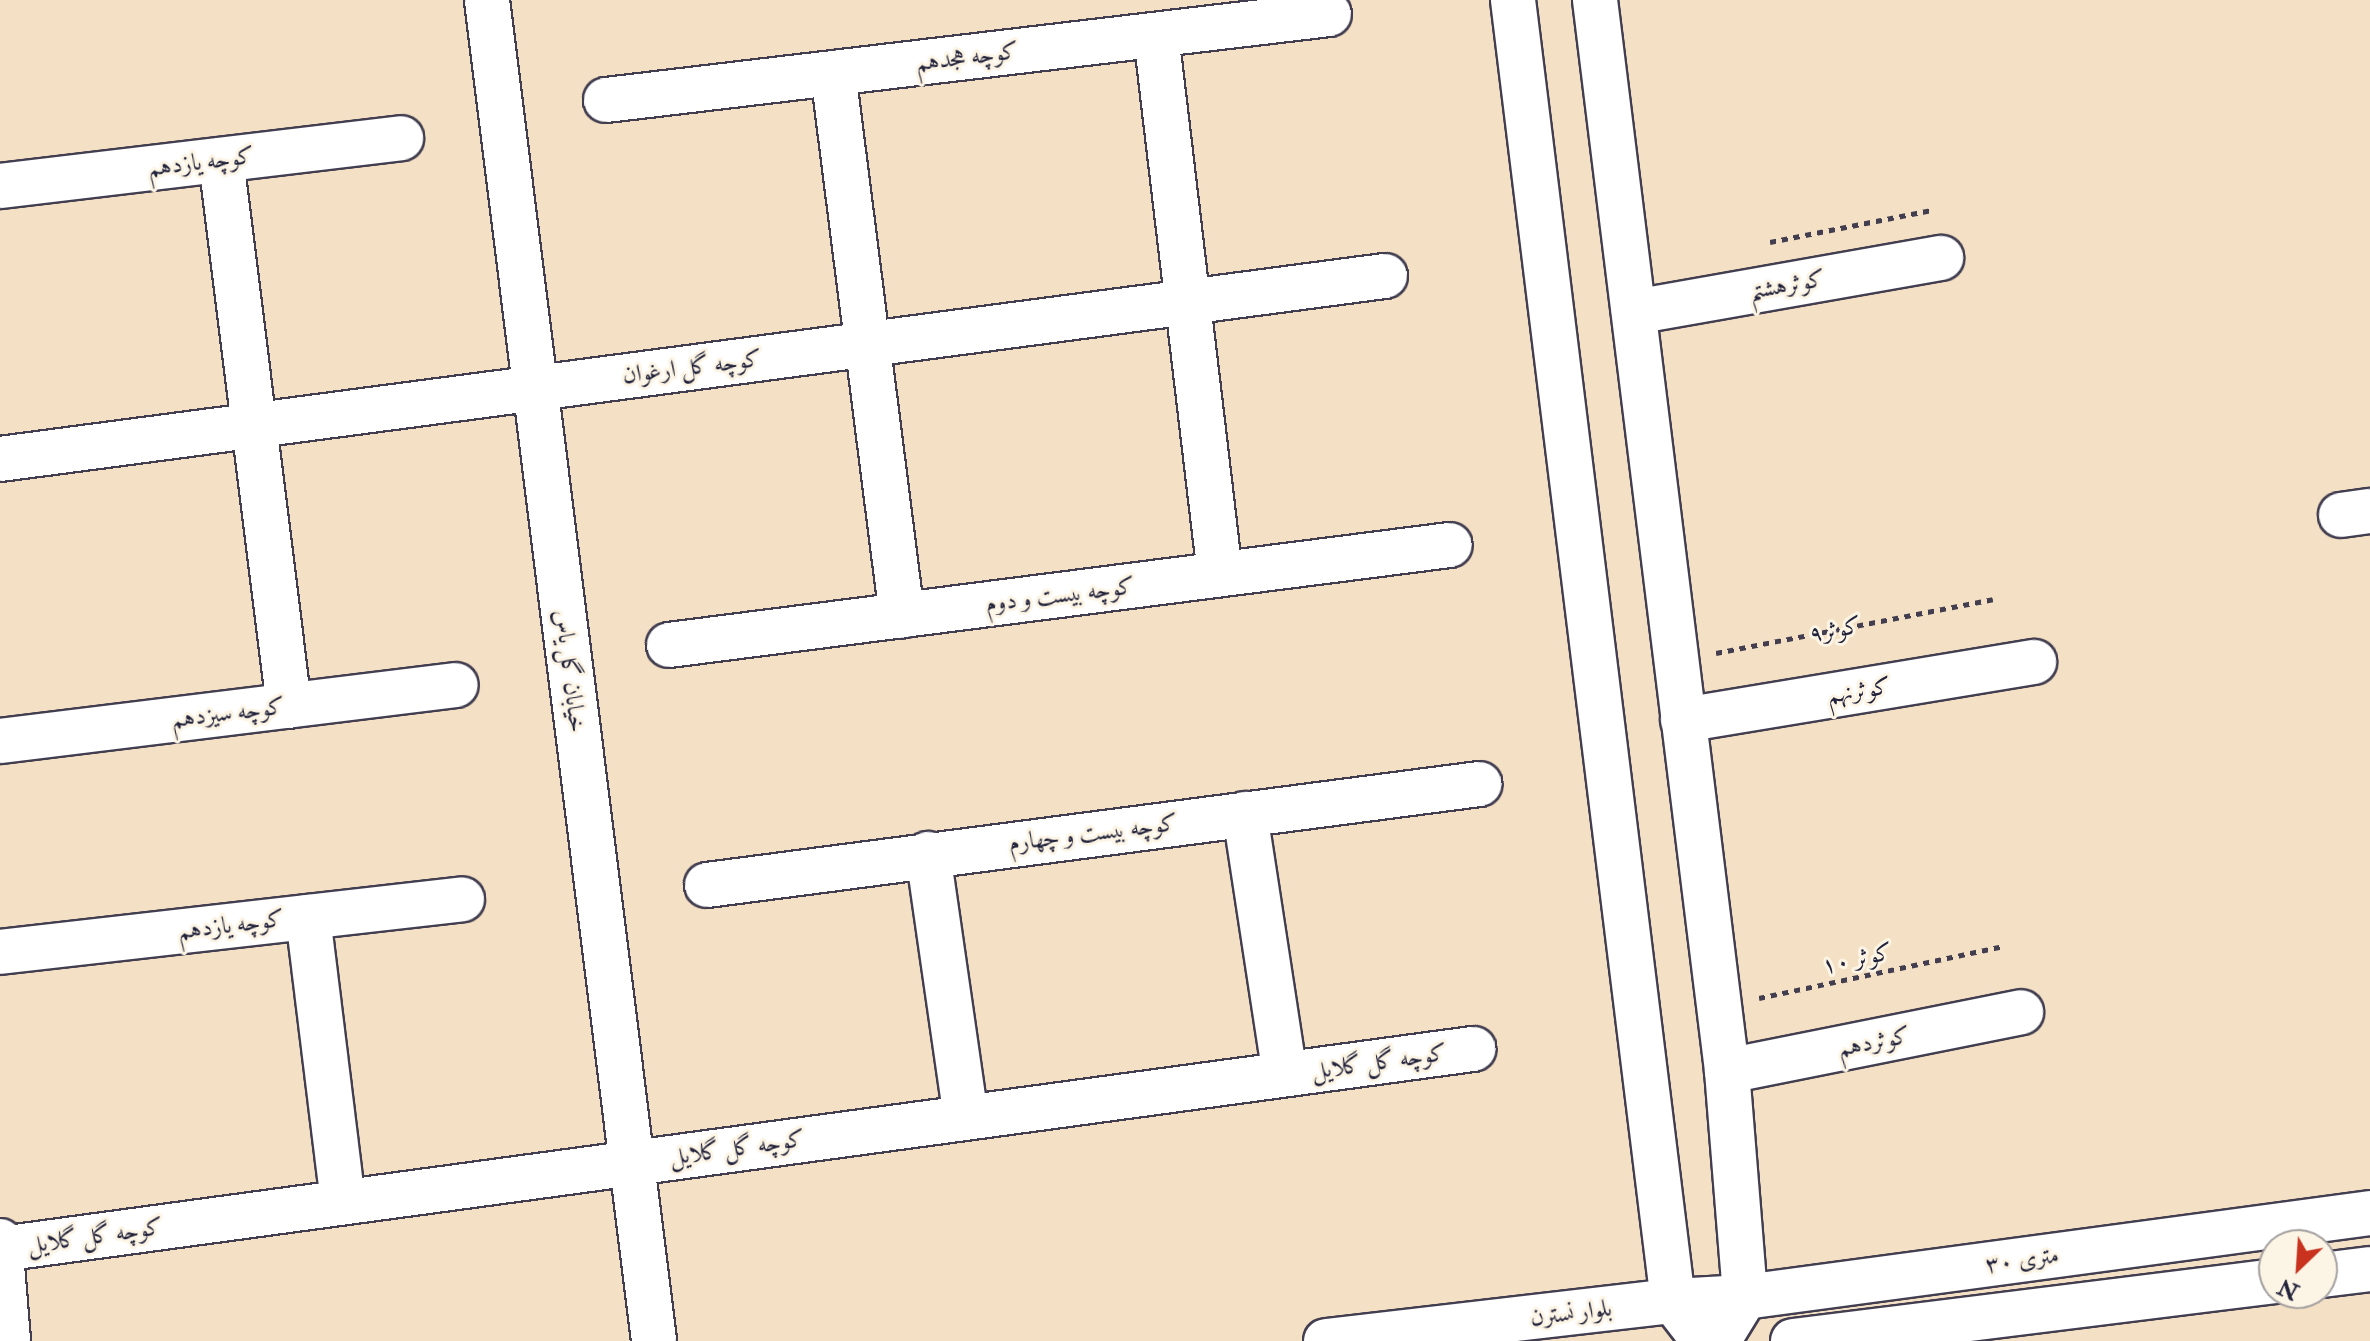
<!DOCTYPE html>
<meta charset="utf-8">
<style>
body{margin:0}
#map{position:relative;width:2370px;height:1341px;overflow:hidden;background:#f4e0c4;font-family:"IM FELL Double Pica",Amiri,serif}
div>[style]{position:absolute}
.path>*{height:5px;margin-top:-2.5px;transform-origin:0;background:repeating-linear-gradient(90deg,#423e50 0 6px,transparent 0 12px)}
.roads{filter:drop-shadow(2px 0 #423e50) drop-shadow(-2px 0 #423e50) drop-shadow(0 2px #423e50) drop-shadow(0 -2px #423e50)}
.minor>*{height:44px;margin:-22px;padding:0 22px;transform-origin:22px;border-radius:22px;background:#fff}
span{translate:-50% -50%;white-space:nowrap;text-align:center;line-height:1.15;-webkit-text-stroke:6px #fcf5e5;paint-order:stroke}
.street-label{font-size:24px;color:#22223b}
.north{position:absolute;left:2258px;top:1229px;width:80px;height:80px;box-sizing:border-box;background:#fcf5e5;border:2px solid #a5a1a1;border-radius:50%;rotate:205deg;font-size:22px;font-weight:700;line-height:32px;text-align:center;color:#22223b}
.north::after{content:'';display:block;margin:auto;width:28px;height:36px;background:#c8321e;clip-path:polygon(50% 0,100% 100%,50% 72%,0 100%)}
</style>
<div id="map">
<div class="path">
<i style="left:1770px;top:242px;width:165px;rotate:-11.2deg"></i>
<i style="left:1716px;top:653px;width:282px;rotate:-11deg"></i>
<i style="left:1759px;top:998px;width:249px;rotate:-12deg"></i>
</div>
<div class="roads">
<div class="minor">
<i style="left:487px;top:0;width:1351px;rotate:82.9deg"></i>
<i style="left:1513px;top:0;width:1311px;rotate:82.99deg"></i>
<i style="left:1673px;top:1301px;width:51px;rotate:52.2deg"></i>
<i style="left:1595px;top:0;width:1079px;rotate:82.97deg"></i>
<i style="left:1727px;top:1071px;width:227px;rotate:85.4deg"></i>
<i style="left:1745px;top:1297px;width:52px;rotate:121.5deg"></i>
<i style="left:1156px;top:35px;width:543px;rotate:83.23deg"></i>
<i style="left:833px;top:73px;width:547px;rotate:82.76deg"></i>
<i style="left:606px;top:100px;width:728px;rotate:-6.78deg"></i>
<i style="left:221px;top:160px;width:550px;rotate:82.9deg"></i>
<i style="left:0;top:186px;width:404px;rotate:-6.8deg"></i>
<i style="left:1634px;top:312px;width:312px;rotate:-10deg"></i>
<i style="left:0;top:459px;width:1397px;rotate:-7.53deg"></i>
<i style="left:2341px;top:515px;width:29px;rotate:-8deg"></i>
<i style="left:669px;top:645px;width:787px;rotate:-7.3deg"></i>
<i style="left:1683px;top:720px;width:356px;rotate:-9.4deg"></i>
<i style="left:0;top:741px;width:459px;rotate:-7deg"></i>
<i style="left:1245px;top:814px;width:263px;rotate:81.3deg"></i>
<i style="left:928px;top:854px;width:266px;rotate:81.8deg"></i>
<i style="left:707px;top:885px;width:779px;rotate:-7.45deg"></i>
<i style="left:308px;top:917px;width:287px;rotate:83deg"></i>
<i style="left:0;top:952px;width:465px;rotate:-6.5deg"></i>
<i style="left:1727px;top:1071px;width:300px;rotate:-11.3deg"></i>
<i style="left:0;top:1241px;width:100px;rotate:85.4deg"></i>
<i style="left:1px;top:1249px;width:1486px;rotate:-7.74deg"></i>
<i style="left:2322px;top:1275px;width:48px;rotate:-7.1deg"></i>
<i style="left:1326px;top:1341px;width:349px;rotate:-6.6deg"></i>
<i style="left:1673px;top:1301px;width:72px;rotate:-3.2deg"></i>
<i style="left:1745px;top:1297px;width:631px;rotate:-7.65deg"></i>
<i style="left:1793px;top:1341px;width:485px;rotate:-7.1deg"></i>
</div>
</div>
<div class="street-label">
<span style="left:967px;top:57px;rotate:-7deg">کوچه هجدهم</span>
<span style="left:201px;top:162px;rotate:-7deg">کوچه یازدهم</span>
<span style="left:1787px;top:285px;rotate:-10deg">کوثرهشتم</span>
<span style="left:692px;top:367px;rotate:-7deg">کوچه گل ارغوان</span>
<span style="left:1060px;top:595px;rotate:-7deg">کوچه بیست و دوم</span>
<span style="left:1835px;top:630px;rotate:-11deg">کوثر۹</span>
<span style="left:570px;top:671px;rotate:83deg">خیابان گل یاس</span>
<span style="left:1859px;top:691px;rotate:-9deg">کوثرنهم</span>
<span style="left:228px;top:713px;rotate:-7deg">کوچه سیزدهم</span>
<span style="left:1093px;top:833px;rotate:-7deg">کوچه بیست و چهارم</span>
<span style="left:231px;top:925px;rotate:-7deg">کوچه یازدهم</span>
<span style="left:1857px;top:959px;rotate:-12deg">کوثر ۱۰</span>
<span style="left:1874px;top:1042px;rotate:-11deg">کوثردهم</span>
<span style="left:1379px;top:1062px;rotate:-8deg">کوچه گل گلایل</span>
<span style="left:737px;top:1148px;rotate:-8deg">کوچه گل گلایل</span>
<span style="left:95px;top:1236px;rotate:-8deg">کوچه گل گلایل</span>
<span style="left:2022px;top:1260px;rotate:-8deg">۳۰ متری</span>
<span style="left:1571px;top:1313px;rotate:-7deg">بلوار نسترن</span>
</div>
<div class="north">N</div>
</div>
